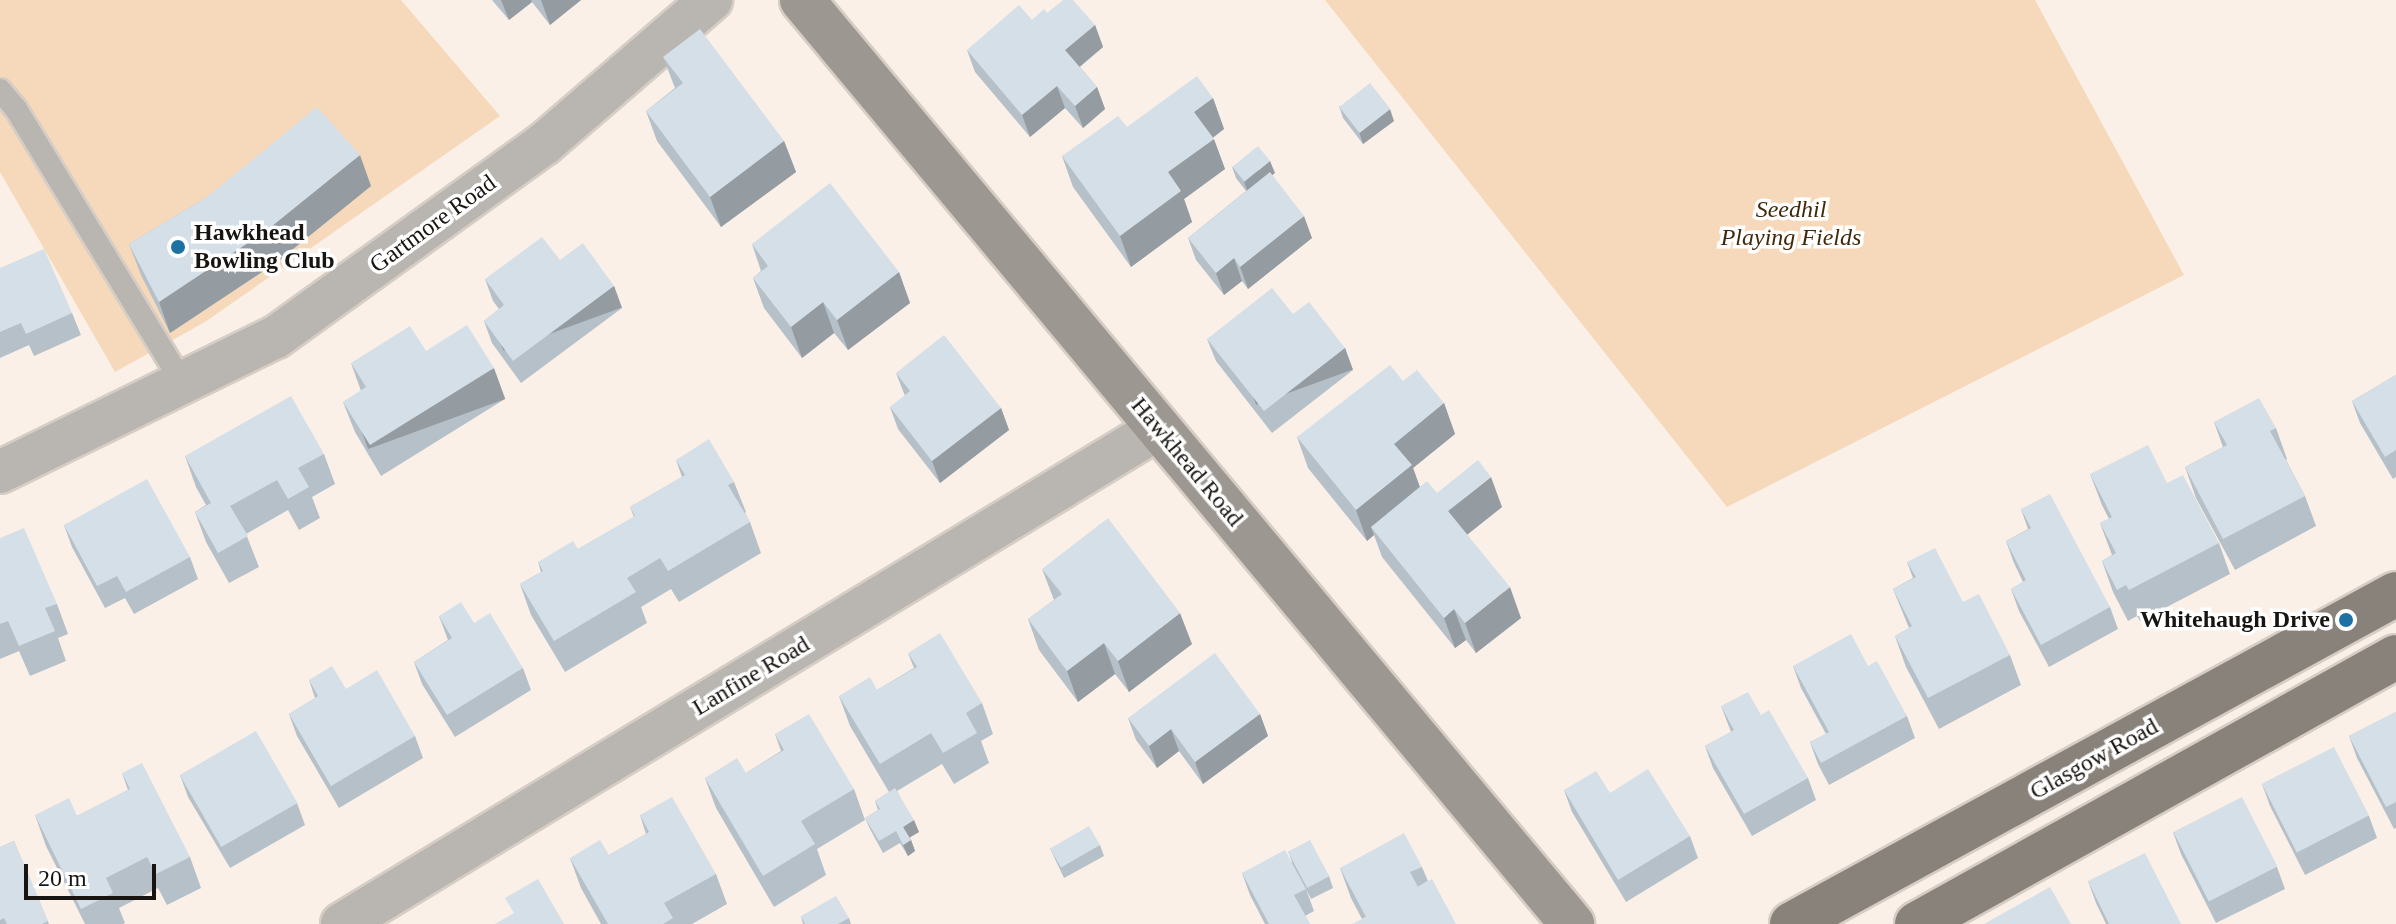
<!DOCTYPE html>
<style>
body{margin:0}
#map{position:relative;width:2396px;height:924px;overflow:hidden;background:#faf0e7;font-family:"Times New Roman",serif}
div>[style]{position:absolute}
.green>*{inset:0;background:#f6d9bb}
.roads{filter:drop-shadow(2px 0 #d6cdc5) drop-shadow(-2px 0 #d6cdc5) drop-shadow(0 2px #d6cdc5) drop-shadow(0 -2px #d6cdc5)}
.lane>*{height:22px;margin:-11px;padding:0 11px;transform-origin:11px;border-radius:11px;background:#b9b5b1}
.street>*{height:42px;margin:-21px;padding:0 21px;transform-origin:21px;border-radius:21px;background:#b9b5b1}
.secondary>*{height:44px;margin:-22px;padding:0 22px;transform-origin:22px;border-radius:22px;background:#9d9791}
.primary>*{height:44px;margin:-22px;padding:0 22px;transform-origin:22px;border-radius:22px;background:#89827b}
.wall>*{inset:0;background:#b6c0c8}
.shaded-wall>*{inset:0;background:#949ca2;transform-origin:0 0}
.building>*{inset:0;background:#d4dfe8;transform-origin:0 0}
.dots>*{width:22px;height:22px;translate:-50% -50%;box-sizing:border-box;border:4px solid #fff;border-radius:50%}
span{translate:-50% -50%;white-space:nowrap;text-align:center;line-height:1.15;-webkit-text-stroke:7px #fff;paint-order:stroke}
.park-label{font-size:24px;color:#402809;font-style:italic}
.street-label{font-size:24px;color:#171411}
.poi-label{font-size:24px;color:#171411;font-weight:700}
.left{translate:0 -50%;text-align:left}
.right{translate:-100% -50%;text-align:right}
.scale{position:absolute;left:24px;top:864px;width:132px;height:36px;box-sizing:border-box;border:4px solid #171411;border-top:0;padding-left:10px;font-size:24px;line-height:28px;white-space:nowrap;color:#171411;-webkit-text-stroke:6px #fff;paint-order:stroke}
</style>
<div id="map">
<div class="green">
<i style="clip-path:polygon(0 0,401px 0,500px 116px,205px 322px,115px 372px,0 172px)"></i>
<i style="clip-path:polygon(1325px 0,2035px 0,2184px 275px,1727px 507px)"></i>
</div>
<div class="roads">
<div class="lane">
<i style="left:0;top:90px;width:25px;rotate:50deg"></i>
<i style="left:16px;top:109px;width:322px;rotate:58.7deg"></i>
</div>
<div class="street">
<i style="left:0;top:472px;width:307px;rotate:-26.1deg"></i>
<i style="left:276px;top:337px;width:330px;rotate:-35.8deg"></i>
<i style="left:544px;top:144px;width:221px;rotate:-40.8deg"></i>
<i style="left:342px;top:924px;width:956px;rotate:-31.26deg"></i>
</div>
<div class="secondary">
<i style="left:802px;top:0;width:1203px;rotate:50.19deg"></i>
</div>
<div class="primary">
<i style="left:1792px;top:924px;width:688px;rotate:-28.65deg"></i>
<i style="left:1917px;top:924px;width:548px;rotate:-29.14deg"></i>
</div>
</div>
<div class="wall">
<i style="clip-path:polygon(492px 0,581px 0,550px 25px,532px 2px,509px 20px)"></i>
<i style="clip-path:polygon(1047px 13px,1095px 25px,1103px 47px,1080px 67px,1097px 87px,1105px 109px,1083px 128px,1065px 108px,1030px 137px,975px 72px,967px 50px)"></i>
<i style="clip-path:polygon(663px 57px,784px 141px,796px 172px,721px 227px,657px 141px,646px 111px,675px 88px)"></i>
<i style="clip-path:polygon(1213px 98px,1224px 129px,1213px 138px,1225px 169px,1184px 199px,1192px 222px,1131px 267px,1073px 187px,1062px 156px,1127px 127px)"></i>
<i style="clip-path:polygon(1339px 106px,1394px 121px,1363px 144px,1343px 118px)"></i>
<i style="clip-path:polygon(1232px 167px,1275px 173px,1272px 175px,1312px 238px,1248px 289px,1242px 281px,1224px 295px,1196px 260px,1188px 238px,1246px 191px,1236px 178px)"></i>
<i style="clip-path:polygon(371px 186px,277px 262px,170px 333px,141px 275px,129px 244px,207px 197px)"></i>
<i style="clip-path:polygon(752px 244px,899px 272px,910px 303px,848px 350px,834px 333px,802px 358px,764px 308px,753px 278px,761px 271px)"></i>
<i style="clip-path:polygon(560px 260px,614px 286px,622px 308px,521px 383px,492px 343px,484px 321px,499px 309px,493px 301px,485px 279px)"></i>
<i style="clip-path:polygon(0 268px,72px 313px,81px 335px,34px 356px,29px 345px,0 358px)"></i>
<i style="clip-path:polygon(1293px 314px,1345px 348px,1353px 370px,1272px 433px,1216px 361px,1207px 339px)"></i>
<i style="clip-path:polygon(351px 363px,505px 399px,381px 476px,355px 432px,343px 402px,361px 391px)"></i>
<i style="clip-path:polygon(896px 373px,1001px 408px,1009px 430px,940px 483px,898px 429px,890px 407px,905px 396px)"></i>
<i style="clip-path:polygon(2396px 375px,2396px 477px,2393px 479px,2360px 423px,2352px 401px)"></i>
<i style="clip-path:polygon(1403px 381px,1444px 403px,1455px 434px,1413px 468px,1420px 487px,1437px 493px,1502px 507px,1467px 535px,1521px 618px,1476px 653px,1466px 640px,1455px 648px,1382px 557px,1374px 535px,1367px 541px,1308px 468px,1297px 437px)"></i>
<i style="clip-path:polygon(2214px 422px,2276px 428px,2287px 459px,2286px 460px,2305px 496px,2316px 526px,2235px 570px,2196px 498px,2185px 467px,2223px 447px)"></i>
<i style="clip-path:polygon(324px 454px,335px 484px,312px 497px,320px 518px,299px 530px,288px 510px,246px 534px,259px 567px,229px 583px,206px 542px,195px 512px,206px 505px,196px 487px,185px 456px)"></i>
<i style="clip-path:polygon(676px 460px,734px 482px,746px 512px,745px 513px,750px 522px,761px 553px,679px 602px,671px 589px,641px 607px,647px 623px,565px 672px,531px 615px,520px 584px,541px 572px,538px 562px,578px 549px,634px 517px,630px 507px,682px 477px)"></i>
<i style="clip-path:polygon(2090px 474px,2167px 483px,2219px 543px,2230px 574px,2140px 621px,2137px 616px,2128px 621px,2113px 592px,2102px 561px,2112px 555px,2100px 523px,2109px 519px,2102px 505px)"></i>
<i style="clip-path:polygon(2021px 509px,2110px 607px,2118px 629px,2049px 667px,2019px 611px,2011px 589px,2023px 582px,2014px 563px,2006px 541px,2028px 529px)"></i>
<i style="clip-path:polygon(64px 525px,190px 557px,198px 579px,134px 614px,125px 598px,105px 608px,72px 547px)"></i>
<i style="clip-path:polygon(0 538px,57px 604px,68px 634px,58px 638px,66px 661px,30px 676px,19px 651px,0 659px)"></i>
<i style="clip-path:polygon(1907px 562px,1963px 602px,2010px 655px,2021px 685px,1939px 729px,1906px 667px,1895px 636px,1909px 628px,1893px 589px,1913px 578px)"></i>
<i style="clip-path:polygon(1042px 569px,1192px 644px,1129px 692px,1115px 674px,1078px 702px,1039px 650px,1028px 619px,1054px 600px)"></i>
<i style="clip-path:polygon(439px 616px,474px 623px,523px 668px,531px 690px,455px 737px,422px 684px,414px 662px,448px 640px)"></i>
<i style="clip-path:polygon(908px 653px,982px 703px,993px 734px,981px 741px,989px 763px,954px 784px,942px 764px,897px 791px,919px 832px,910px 837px,915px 851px,908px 856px,900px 843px,883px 853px,870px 829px,865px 818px,878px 810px,875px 801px,889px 792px,850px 726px,839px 696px,877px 690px,914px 668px)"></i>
<i style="clip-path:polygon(1793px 666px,1868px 666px,1907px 716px,1915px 738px,1829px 785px,1818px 764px,1810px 742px,1826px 734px,1801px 688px)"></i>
<i style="clip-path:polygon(309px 680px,346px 689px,415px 736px,423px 758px,339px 808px,297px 736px,289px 714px,315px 698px)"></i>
<i style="clip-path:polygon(1721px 706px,1761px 715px,1808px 778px,1816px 800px,1752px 836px,1713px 768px,1705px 746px,1731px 732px)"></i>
<i style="clip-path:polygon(2396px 712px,2396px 828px,2394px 829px,2357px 758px,2349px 736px)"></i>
<i style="clip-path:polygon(1260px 714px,1268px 736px,1203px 784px,1179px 751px,1157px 768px,1136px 740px,1128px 718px)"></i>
<i style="clip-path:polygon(775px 734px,854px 789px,865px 820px,817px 849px,826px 875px,774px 907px,716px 808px,705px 778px,746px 773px,781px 751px)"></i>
<i style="clip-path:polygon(122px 773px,190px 857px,201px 888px,167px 905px,158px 888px,119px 908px,125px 923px,123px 924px,85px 924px,46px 846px,35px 815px,77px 816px,128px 790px)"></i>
<i style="clip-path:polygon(180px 775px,297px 803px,305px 825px,230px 868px,188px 797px)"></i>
<i style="clip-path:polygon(2262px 784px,2369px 816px,2377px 838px,2305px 875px,2270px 806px)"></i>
<i style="clip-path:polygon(1564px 790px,1610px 793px,1690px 836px,1698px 858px,1626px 902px,1572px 812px)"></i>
<i style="clip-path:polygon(640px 815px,716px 874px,727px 904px,692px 924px,601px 924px,581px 888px,570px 858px,609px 855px,646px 834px)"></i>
<i style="clip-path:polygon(2173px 832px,2277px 867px,2285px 889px,2216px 923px,2181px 854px)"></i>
<i style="clip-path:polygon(14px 841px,49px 924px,0 924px,0 847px)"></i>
<i style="clip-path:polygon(1100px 845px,1104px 856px,1064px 878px,1055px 859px,1050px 848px)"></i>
<i style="clip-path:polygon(1288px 851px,1329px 876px,1333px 888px,1311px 899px,1306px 889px,1314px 911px,1305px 916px,1310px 924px,1265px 924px,1250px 895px,1242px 873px,1292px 862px)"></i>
<i style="clip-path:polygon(1422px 867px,1428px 881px,1362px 919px,1351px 898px,1340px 868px)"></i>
<i style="clip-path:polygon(2088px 881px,2181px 924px,2106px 924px,2096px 903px)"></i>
<i style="clip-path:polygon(801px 916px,849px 918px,851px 924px,803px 924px)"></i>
</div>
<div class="shaded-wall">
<i style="clip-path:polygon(501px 0,531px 0,532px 2px,509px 20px)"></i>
<i style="clip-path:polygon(541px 0,581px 0,550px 25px)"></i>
<i style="clip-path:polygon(1095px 25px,1103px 47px,1073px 72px,1065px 50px)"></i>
<i style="clip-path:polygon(1057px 86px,1065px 108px,1030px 137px,1022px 115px)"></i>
<i style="clip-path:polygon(1097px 87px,1105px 109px,1083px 128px,1075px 106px)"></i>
<i style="clip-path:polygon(1213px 98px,1224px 129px,1205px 143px,1194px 112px)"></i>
<i style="clip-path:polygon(1390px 109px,1394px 121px,1363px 144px,1359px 132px)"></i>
<i style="clip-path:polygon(1214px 139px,1225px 169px,1184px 199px,1192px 222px,1131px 267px,1120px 236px,1168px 172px)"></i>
<i style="clip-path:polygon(784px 141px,796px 172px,721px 227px,710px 197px)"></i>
<i style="clip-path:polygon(360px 155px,371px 186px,277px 262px,170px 333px,159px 302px)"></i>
<i style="clip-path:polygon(1270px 161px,1275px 173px,1248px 193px,1244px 182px)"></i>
<i style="clip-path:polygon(1304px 216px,1312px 238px,1248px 289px,1240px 267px)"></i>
<i style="clip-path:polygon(1234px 258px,1242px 281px,1224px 295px,1216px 273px)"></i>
<i style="clip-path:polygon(899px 272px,910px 303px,848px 350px,837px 320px)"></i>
<i style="left:614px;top:286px;width:23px;height:126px;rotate:70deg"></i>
<i style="clip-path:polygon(823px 302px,834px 333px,802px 358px,791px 327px)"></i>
<i style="left:1345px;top:348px;width:23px;height:103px;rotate:70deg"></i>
<i style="left:494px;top:368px;width:33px;height:146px;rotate:70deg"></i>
<i style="clip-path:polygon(1444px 403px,1455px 434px,1413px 468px,1423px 496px,1371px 527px,1374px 535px,1367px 541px,1356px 510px,1394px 444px)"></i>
<i style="clip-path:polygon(1001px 408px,1009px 430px,940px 483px,932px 461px)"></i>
<i style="clip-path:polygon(1491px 477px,1502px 507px,1459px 541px,1448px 511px)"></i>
<i style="clip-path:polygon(1510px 587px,1521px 618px,1476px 653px,1465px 623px)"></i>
<i style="clip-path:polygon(1454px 609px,1466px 640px,1455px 648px,1444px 618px)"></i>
<i style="clip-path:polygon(1180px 613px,1192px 644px,1129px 692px,1118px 661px)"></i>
<i style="clip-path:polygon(1104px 643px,1115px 674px,1078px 702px,1067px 671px)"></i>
<i style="clip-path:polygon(1260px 714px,1268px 736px,1203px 784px,1195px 762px)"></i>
<i style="clip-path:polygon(1171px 729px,1179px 751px,1157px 768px,1149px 746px)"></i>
<i style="clip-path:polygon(914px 820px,919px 832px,907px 839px,903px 827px)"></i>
<i style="clip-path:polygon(911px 840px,915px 851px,908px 856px,903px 845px)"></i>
</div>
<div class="building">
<i style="clip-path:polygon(1063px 0,1073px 0,1095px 25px,1065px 50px,1097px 87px,1075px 106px,1057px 86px,1022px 115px,967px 50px,1019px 5px,1032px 20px,1044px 9px,1047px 13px)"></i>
<i style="clip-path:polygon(700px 29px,784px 141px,710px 197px,646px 111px,683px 83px,663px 57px)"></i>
<i style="clip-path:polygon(1197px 76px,1213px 98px,1194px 112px,1214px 139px,1168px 172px,1181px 191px,1120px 236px,1062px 156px,1118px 116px,1127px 127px)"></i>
<i style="left:1370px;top:83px;width:33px;height:39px;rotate:52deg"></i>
<i style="clip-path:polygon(317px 107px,360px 155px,266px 231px,159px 302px,129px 244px,207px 197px)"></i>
<i style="left:1258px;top:146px;width:19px;height:33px;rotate:51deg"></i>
<i style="clip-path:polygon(1270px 172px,1304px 216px,1240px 267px,1234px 258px,1216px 273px,1188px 238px)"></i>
<i style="clip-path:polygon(830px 183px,899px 272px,837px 320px,823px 302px,791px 327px,753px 278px,768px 266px,752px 244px)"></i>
<i style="clip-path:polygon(542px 237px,560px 260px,583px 243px,614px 286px,513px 361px,484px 321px,504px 305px,485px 279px)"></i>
<i style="clip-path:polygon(44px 249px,72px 313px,26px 334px,21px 323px,0 332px,0 268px)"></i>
<i style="clip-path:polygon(1272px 288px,1293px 314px,1309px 302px,1345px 348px,1264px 411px,1207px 339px)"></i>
<i style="clip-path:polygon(467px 325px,494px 368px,370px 445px,343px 402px,366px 387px,351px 363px,410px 326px,426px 351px)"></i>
<i style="clip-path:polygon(944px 335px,1001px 408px,932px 461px,890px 407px,910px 391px,896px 373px)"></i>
<i style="clip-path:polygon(1390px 365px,1403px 381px,1417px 370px,1444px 403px,1394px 444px,1412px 465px,1356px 510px,1297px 437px)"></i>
<i style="clip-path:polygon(2396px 375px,2396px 450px,2385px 457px,2352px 401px)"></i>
<i style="clip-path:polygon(291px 396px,324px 454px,298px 468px,309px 487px,288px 499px,277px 480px,230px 506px,248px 536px,218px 553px,195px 512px,211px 503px,185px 456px)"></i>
<i style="clip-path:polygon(2259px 398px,2276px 428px,2270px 431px,2305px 496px,2223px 539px,2185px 467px,2227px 445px,2214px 422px)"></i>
<i style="clip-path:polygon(709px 439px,734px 482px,728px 485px,750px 522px,668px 571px,660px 558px,627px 578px,636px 592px,554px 641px,520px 584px,543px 571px,538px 562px,573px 541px,578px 549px,635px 516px,630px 507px,685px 475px,676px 460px)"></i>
<i style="clip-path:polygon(2148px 445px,2167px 483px,2183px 475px,2219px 543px,2129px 590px,2126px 585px,2117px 590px,2102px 561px,2116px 553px,2100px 523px,2112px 517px,2090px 474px)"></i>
<i style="clip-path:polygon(1478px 460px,1491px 477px,1448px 511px,1510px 587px,1465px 623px,1454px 609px,1444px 618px,1371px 527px,1427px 481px,1437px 493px)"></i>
<i style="clip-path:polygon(147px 479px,190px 557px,126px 592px,117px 576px,97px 586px,64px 525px)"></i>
<i style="clip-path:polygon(2050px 494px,2110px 607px,2041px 645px,2011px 589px,2026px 580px,2006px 541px,2031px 528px,2021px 509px)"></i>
<i style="clip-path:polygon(1108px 518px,1180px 613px,1118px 661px,1104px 643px,1067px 671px,1028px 619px,1062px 594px,1042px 569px)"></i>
<i style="clip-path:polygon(24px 528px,57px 604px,45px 608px,55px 631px,19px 646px,8px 621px,0 624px,0 538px)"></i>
<i style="clip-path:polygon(1935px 548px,1963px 602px,1979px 594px,2010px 655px,1928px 698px,1895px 636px,1912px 626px,1893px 589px,1916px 577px,1907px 562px)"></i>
<i style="clip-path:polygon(461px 602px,474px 623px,490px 613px,523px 668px,447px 715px,414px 662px,452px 638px,439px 616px)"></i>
<i style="clip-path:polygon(940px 633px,982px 703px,966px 713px,977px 733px,943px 753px,931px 733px,880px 764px,839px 696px,870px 677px,877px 690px,917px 667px,908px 653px)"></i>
<i style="clip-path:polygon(1851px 634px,1868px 666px,1877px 661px,1907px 716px,1821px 763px,1810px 742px,1829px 732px,1793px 666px)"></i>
<i style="clip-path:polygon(1215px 653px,1260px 714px,1195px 762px,1171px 729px,1149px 746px,1128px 718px)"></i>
<i style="clip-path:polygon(332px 666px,346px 689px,377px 670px,415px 736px,331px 786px,289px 714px,318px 696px,309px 680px)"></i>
<i style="clip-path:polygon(1748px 692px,1761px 715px,1769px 710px,1808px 778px,1744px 814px,1705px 746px,1734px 730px,1721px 706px)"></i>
<i style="clip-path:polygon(2396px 712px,2396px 802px,2386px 807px,2349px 736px)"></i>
<i style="clip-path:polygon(809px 714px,854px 789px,801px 821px,815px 844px,763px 876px,705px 778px,737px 758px,746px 773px,784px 750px,775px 734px)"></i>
<i style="left:256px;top:731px;width:83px;height:88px;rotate:60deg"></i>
<i style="left:2334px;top:747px;width:77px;height:81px;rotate:63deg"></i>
<i style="clip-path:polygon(142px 763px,190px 857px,156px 874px,147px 857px,106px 878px,113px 893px,81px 909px,35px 815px,69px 798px,77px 816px,130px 789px,122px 773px)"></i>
<i style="clip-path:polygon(1648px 769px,1690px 836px,1618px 880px,1564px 790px,1596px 771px,1610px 793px)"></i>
<i style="clip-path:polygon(895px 788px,914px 820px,903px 827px,911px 840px,903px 845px,896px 831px,879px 841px,865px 818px,880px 809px,875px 801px)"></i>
<i style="clip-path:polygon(672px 797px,716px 874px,664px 903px,673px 918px,663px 924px,608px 924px,570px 858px,600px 840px,609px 855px,649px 832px,640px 815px)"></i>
<i style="left:2242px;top:797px;width:78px;height:77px;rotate:63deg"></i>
<i style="left:1089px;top:826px;width:22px;height:45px;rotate:60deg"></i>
<i style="clip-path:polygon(1404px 833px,1422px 867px,1410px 872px,1418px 887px,1432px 879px,1456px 924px,1352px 924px,1366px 917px,1340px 868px)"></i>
<i style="left:1310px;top:840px;width:41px;height:25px;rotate:62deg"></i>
<i style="clip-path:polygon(14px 841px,48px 921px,42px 924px,7px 924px,4px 918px,0 920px,0 847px)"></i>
<i style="clip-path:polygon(1285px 850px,1306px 889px,1294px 895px,1310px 924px,1269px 924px,1242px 873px)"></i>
<i style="clip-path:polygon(2145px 853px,2181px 924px,2109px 924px,2088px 881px)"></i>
<i style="clip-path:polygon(538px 879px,564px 924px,495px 924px,514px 913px,505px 898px)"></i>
<i style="clip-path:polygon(2050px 887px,2071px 924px,1984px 924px)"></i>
<i style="clip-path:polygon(836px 896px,849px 918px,838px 924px,805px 924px,801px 916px)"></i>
</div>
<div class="dots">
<i style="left:178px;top:247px;background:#1e72a3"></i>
<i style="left:2346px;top:620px;background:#1e72a3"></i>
</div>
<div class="park-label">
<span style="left:1791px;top:224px">Seedhil<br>Playing Fields</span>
</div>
<div class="street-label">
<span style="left:433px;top:224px;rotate:-36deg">Gartmore Road</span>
<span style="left:1187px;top:462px;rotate:50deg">Hawkhead Road</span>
<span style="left:751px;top:676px;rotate:-31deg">Lanfine Road</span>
<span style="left:2094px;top:759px;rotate:-29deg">Glasgow Road</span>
</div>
<div class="poi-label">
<span class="left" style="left:194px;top:247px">Hawkhead<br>Bowling Club</span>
<span class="right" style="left:2330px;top:620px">Whitehaugh Drive</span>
</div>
<div class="scale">20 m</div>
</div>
